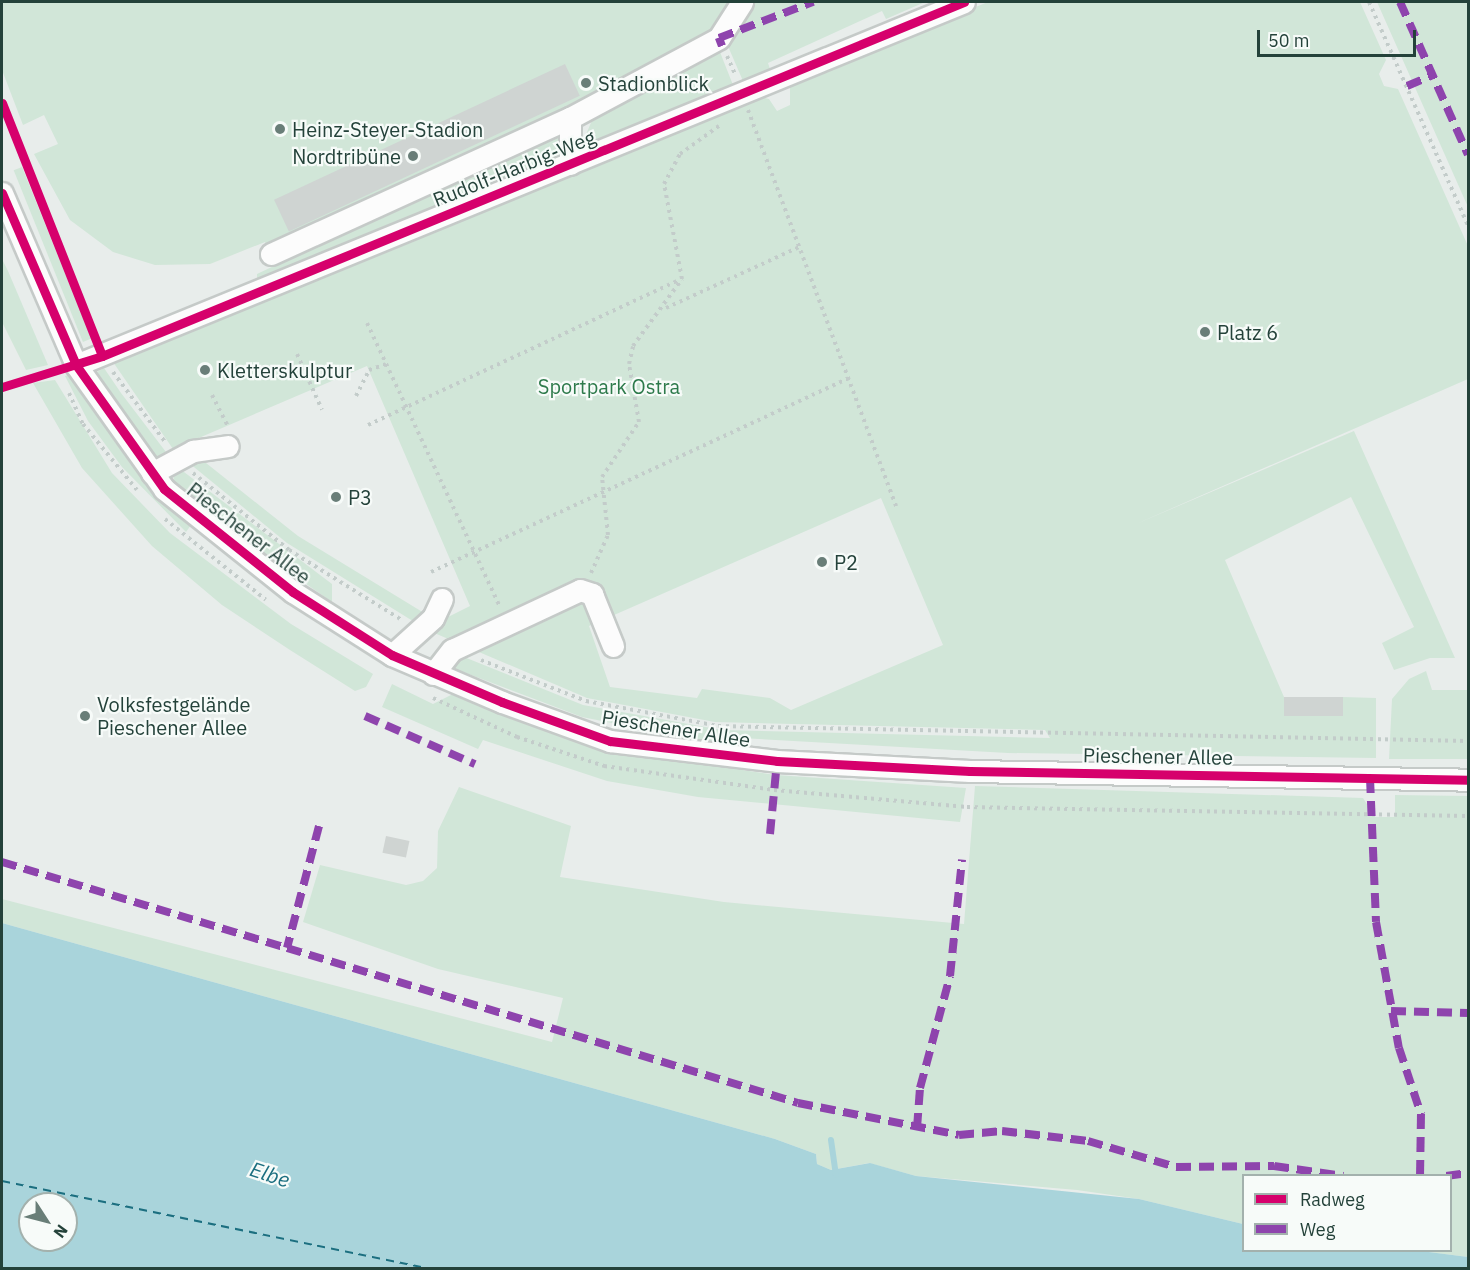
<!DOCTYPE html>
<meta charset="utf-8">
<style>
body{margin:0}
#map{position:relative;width:1470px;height:1270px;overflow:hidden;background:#e8edeb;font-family:"IBM Plex Sans",sans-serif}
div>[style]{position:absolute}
.green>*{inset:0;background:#d1e6d8;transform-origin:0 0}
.water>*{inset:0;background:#a9d4db}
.stream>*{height:6px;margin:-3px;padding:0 3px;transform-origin:3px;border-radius:3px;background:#a9d4db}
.ferry>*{height:1.5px;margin-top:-0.75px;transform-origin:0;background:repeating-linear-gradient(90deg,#1c6f80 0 8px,transparent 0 14px)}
.building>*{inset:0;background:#cfd4d2;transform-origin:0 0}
.path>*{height:4px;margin-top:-2px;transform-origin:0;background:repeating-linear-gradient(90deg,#c3ccca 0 3px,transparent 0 7.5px)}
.roads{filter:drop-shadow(2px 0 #c5cac8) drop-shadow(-2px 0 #c5cac8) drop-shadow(0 2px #c5cac8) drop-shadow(0 -2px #c5cac8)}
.minor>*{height:21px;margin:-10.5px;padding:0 10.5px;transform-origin:10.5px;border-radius:10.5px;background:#fcfcfc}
.quiet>*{height:8px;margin-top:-4px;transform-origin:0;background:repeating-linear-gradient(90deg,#8e44ad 0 15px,transparent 0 23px)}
.cycleway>*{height:9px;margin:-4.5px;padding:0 4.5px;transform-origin:4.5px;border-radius:4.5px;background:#d6006c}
.dots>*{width:16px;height:16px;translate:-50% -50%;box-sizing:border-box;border:3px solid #f7fbf9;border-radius:50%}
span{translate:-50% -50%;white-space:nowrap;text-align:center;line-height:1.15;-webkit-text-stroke:4.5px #f7fbf9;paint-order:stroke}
.poi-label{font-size:20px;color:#24423a}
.left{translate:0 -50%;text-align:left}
.right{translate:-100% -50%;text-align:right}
.street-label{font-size:20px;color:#24423a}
.park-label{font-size:20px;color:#2d7a4b}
.water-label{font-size:21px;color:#1c6f80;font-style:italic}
.frame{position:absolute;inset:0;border:3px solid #24423a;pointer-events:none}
.legend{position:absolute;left:1242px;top:1174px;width:210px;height:78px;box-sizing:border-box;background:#f7fbf9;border:2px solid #a3b1ad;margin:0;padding:8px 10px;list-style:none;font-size:18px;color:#24423a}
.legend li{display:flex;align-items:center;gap:12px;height:30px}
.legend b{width:30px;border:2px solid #a3b1ad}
.north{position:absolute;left:18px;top:1192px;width:60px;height:60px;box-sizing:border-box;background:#f7fbf9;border:2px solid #a3b1ad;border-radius:50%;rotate:126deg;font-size:16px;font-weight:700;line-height:24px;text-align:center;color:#24423a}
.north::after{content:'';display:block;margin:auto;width:21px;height:27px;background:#697e78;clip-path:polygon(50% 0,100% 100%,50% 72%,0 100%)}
.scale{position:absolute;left:1257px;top:30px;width:159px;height:27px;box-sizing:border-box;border:3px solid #24423a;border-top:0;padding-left:8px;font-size:18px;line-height:21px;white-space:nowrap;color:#24423a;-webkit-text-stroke:4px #f7fbf9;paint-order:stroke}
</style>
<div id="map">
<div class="green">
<i style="clip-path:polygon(2px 2px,925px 2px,886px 19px,882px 11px,768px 63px,770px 69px,743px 81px,727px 44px,718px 47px,733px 85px,580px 149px,595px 113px,565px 134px,553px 161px,257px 281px,257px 274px,276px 265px,265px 242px,210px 264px,155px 265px,113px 252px,70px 220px,34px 154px,58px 144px,44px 115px,23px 125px,2px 70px)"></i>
<i style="clip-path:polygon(evenodd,988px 2px,1360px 2px,1386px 60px,1379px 74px,1384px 86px,1398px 89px,1468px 246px,1468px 379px,1136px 524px,1354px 431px,1455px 658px,1430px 658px,1394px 670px,1382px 643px,1414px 627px,1351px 497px,1225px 560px,1284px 697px,1284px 716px,1343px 716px,1343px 697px,1376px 698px,1376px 758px,1008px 753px,722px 737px,711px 743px,582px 717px,453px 668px,459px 655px,583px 705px,722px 730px,1050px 738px,1045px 730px,715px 722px,587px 698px,432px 632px,438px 622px,470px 606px,367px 366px,173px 449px,113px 362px,757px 96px,769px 99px,777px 111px,790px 105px,790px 82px,988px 2px,881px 498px,943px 645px,791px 710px,770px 698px,702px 689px,697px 698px,610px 687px,589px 626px,881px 498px)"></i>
<i style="clip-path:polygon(1377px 2px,1468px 2px,1468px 207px,1413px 83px)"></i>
<i style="left:22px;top:167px;width:185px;height:9px;rotate:68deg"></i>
<i style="clip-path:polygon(2px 259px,8px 271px,48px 365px,26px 370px,2px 322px)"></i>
<i style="clip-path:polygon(104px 368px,121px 393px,169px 456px,160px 462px,135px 431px,97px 372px)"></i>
<i style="clip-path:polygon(71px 374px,130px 463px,191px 525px,186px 532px,122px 467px,88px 421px,65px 376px)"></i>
<i style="clip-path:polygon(55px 380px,112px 473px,170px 533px,291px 624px,373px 674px,366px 687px,355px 691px,290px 650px,222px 605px,152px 546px,82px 468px,33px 383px)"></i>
<i style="clip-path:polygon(201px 459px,298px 536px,429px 616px,416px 623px,287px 543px,189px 463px)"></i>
<i style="clip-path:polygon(180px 469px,332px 584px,332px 602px,229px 530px,174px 481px,173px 473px)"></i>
<i style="clip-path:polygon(1426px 671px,1432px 690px,1468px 690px,1468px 759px,1389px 759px,1392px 699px,1409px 679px)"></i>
<i style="clip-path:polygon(392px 684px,433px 704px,453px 694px,603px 749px,776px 775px,966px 788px,960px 822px,698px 797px,607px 781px,483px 740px,478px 749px,382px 707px)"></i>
<i style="clip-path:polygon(975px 786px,1363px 798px,1375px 817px,1395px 817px,1395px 795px,1468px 796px,1468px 1257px,1421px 1251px,1450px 1250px,1450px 1176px,1244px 1176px,1243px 1224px,1139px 1199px,1077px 1190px,916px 1176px,869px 1163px,831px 1170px,817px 1164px,816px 1154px,775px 1139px,2px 923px,2px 899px,552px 1042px,563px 998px,438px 969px,303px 922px,320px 865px,406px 885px,423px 881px,437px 868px,438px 831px,459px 787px,571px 826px,560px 877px,724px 902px,964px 924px)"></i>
</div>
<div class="water">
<i style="clip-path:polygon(evenodd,2px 923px,775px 1139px,816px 1154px,817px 1164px,831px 1170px,870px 1163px,916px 1176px,1139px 1199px,1243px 1224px,1244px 1250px,1421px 1251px,1468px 1257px,1468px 1268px,2px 1268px,2px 923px,30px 1204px,66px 1204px,66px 1240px,30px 1240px,30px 1204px)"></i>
</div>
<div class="stream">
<i style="left:831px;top:1140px;width:35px;rotate:82deg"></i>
</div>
<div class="ferry">
<i style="left:2px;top:1181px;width:433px;rotate:11.6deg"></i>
</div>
<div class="building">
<i style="left:565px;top:64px;width:35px;height:321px;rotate:65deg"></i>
<i style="left:1284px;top:697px;width:59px;height:19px"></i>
<i style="left:386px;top:836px;width:24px;height:17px;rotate:12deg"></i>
</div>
<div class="path">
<i style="left:1369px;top:2px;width:244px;rotate:66.1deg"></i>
<i style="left:727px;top:56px;width:20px;rotate:66deg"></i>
<i style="left:2px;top:103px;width:251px;rotate:68.5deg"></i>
<i style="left:748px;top:110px;width:423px;rotate:69.5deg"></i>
<i style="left:666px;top:308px;width:146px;rotate:-24.6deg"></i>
<i style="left:367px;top:323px;width:311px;rotate:64.9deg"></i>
<i style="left:297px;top:354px;width:61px;rotate:65.9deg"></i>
<i style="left:113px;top:372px;width:89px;rotate:53.3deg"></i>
<i style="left:69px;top:393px;width:34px;rotate:66deg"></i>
<i style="left:83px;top:424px;width:85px;rotate:50.7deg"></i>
<i style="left:212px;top:395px;width:35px;rotate:63deg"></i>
<i style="left:356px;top:396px;width:29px;rotate:-63deg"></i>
<i style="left:369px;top:370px;width:18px;rotate:-19deg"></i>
<i style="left:368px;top:425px;width:345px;rotate:-25deg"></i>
<i style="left:193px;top:473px;width:123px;rotate:38.7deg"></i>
<i style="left:289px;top:550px;width:133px;rotate:31.8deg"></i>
<i style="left:165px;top:519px;width:129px;rotate:38.7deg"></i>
<i style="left:431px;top:572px;width:460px;rotate:-24.9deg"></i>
<i style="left:591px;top:573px;width:42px;rotate:-65.9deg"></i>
<i style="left:608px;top:535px;width:58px;rotate:-95.9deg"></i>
<i style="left:602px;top:477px;width:66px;rotate:-56.1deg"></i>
<i style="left:639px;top:422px;width:59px;rotate:-99.8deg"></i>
<i style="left:629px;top:364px;width:18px;rotate:-77deg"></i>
<i style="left:633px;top:346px;width:83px;rotate:-53.8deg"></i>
<i style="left:682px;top:279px;width:97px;rotate:-100.7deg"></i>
<i style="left:664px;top:184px;width:34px;rotate:-62deg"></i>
<i style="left:680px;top:154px;width:48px;rotate:-35.7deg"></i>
<i style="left:481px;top:660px;width:113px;rotate:21.3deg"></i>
<i style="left:586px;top:701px;width:134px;rotate:10.7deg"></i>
<i style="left:718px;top:726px;width:750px;rotate:1.15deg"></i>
<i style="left:433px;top:698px;width:93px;rotate:24.9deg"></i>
<i style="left:517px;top:737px;width:92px;rotate:18.4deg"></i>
<i style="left:604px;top:766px;width:172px;rotate:8deg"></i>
<i style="left:774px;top:790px;width:194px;rotate:5deg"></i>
<i style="left:967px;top:807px;width:501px;rotate:1.03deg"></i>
</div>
<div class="roads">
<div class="minor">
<i style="left:570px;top:164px;width:46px;rotate:-90deg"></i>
<i style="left:570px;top:118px;width:169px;rotate:-28.2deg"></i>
<i style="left:719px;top:38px;width:43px;rotate:-57.4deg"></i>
<i style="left:2px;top:193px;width:187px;rotate:66.7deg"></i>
<i style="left:76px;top:365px;width:152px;rotate:54.6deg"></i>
<i style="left:164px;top:489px;width:165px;rotate:38.6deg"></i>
<i style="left:293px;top:592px;width:117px;rotate:32.5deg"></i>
<i style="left:392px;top:655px;width:120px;rotate:23.1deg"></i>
<i style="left:502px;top:702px;width:115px;rotate:19.9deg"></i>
<i style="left:610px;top:741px;width:168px;rotate:6.8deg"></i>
<i style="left:777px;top:761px;width:193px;rotate:3deg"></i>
<i style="left:970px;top:771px;width:498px;rotate:1deg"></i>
<i style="left:271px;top:254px;width:328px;rotate:-24.5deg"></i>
<i style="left:76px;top:365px;width:959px;rotate:-22.23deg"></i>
<i style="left:152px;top:473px;width:47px;rotate:-28.2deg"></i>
<i style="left:193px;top:451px;width:35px;rotate:-8deg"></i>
<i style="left:392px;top:655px;width:55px;rotate:-42.1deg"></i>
<i style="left:433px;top:618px;width:21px;rotate:-65deg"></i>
<i style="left:433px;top:674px;width:31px;rotate:-52deg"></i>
<i style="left:452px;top:650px;width:141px;rotate:-25.1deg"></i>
<i style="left:580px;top:590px;width:13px;rotate:18deg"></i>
<i style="left:592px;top:594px;width:56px;rotate:68deg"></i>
</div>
</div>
<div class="quiet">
<i style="left:1400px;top:2px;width:167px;rotate:66deg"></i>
<i style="left:722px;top:46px;width:9px;rotate:-111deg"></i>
<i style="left:719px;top:38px;width:101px;rotate:-21deg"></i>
<i style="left:1407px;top:86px;width:28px;rotate:-23deg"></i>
<i style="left:365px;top:716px;width:120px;rotate:23.6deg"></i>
<i style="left:1370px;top:778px;width:144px;rotate:87.6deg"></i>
<i style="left:1376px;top:922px;width:128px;rotate:79.7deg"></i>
<i style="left:1399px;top:1048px;width:70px;rotate:71.6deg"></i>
<i style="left:1421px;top:1114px;width:62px;rotate:90.9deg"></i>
<i style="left:319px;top:826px;width:126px;rotate:104.7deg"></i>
<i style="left:287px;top:948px;width:534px;rotate:16.87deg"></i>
<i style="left:798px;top:1103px;width:164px;rotate:11.2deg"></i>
<i style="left:959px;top:1135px;width:43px;rotate:-5.3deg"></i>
<i style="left:1002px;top:1131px;width:87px;rotate:6.6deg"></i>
<i style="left:1088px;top:1141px;width:92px;rotate:16.5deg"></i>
<i style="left:1176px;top:1167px;width:98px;rotate:-0.6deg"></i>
<i style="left:1274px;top:1166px;width:70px;rotate:8.2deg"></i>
<i style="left:770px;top:834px;width:73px;rotate:-84.5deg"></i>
<i style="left:2px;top:862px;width:298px;rotate:16.8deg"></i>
<i style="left:1391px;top:1011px;width:77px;rotate:1.5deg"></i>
<i style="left:917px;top:1128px;width:40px;rotate:-85.7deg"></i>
<i style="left:920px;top:1088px;width:116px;rotate:-75deg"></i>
<i style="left:950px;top:976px;width:117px;rotate:-84.1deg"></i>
<i style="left:1446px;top:1176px;width:22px;rotate:-8deg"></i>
</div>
<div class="cycleway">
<i style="left:2px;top:103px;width:272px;rotate:68.4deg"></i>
<i style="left:2px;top:193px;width:187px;rotate:66.7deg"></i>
<i style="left:76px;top:365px;width:152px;rotate:54.6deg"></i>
<i style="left:164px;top:489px;width:165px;rotate:38.6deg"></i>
<i style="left:293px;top:592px;width:117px;rotate:32.5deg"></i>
<i style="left:392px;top:655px;width:120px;rotate:23.1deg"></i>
<i style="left:502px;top:702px;width:115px;rotate:19.9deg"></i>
<i style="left:610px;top:741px;width:168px;rotate:6.8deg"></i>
<i style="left:777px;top:761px;width:193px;rotate:3deg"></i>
<i style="left:970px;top:771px;width:498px;rotate:1deg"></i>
<i style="left:2px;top:387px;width:105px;rotate:-17.2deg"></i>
<i style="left:102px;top:356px;width:932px;rotate:-22.33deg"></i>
</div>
<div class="dots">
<i style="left:586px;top:83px;background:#697e78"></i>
<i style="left:280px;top:129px;background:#697e78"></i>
<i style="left:413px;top:156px;background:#697e78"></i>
<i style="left:1205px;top:332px;background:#697e78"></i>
<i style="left:205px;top:370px;background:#697e78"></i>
<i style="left:336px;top:497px;background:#697e78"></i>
<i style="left:822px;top:562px;background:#697e78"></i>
<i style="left:85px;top:716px;background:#697e78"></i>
</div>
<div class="poi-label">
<span class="left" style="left:598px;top:83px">Stadionblick</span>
<span class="left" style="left:292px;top:129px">Heinz-Steyer-Stadion</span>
<span class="right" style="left:401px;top:156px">Nordtribüne</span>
<span class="left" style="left:1217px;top:332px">Platz 6</span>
<span class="left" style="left:217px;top:370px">Kletterskulptur</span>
<span class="left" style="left:348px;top:497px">P3</span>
<span class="left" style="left:834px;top:562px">P2</span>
<span class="left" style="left:97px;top:716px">Volksfestgelände<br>Pieschener Allee</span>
</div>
<div class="street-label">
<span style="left:514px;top:168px;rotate:-22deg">Rudolf-Harbig-Weg</span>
<span style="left:249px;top:533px;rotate:38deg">Pieschener Allee</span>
<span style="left:676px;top:728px;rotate:9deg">Pieschener Allee</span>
<span style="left:1158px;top:756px;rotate:1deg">Pieschener Allee</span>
</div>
<div class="park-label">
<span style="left:609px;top:386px">Sportpark Ostra</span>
</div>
<div class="water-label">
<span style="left:270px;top:1174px;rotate:18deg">Elbe</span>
</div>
<div class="frame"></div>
<ul class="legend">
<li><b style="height:8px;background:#d6006c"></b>Radweg</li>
<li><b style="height:8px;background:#8e44ad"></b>Weg</li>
</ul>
<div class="north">N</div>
<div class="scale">50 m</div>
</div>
